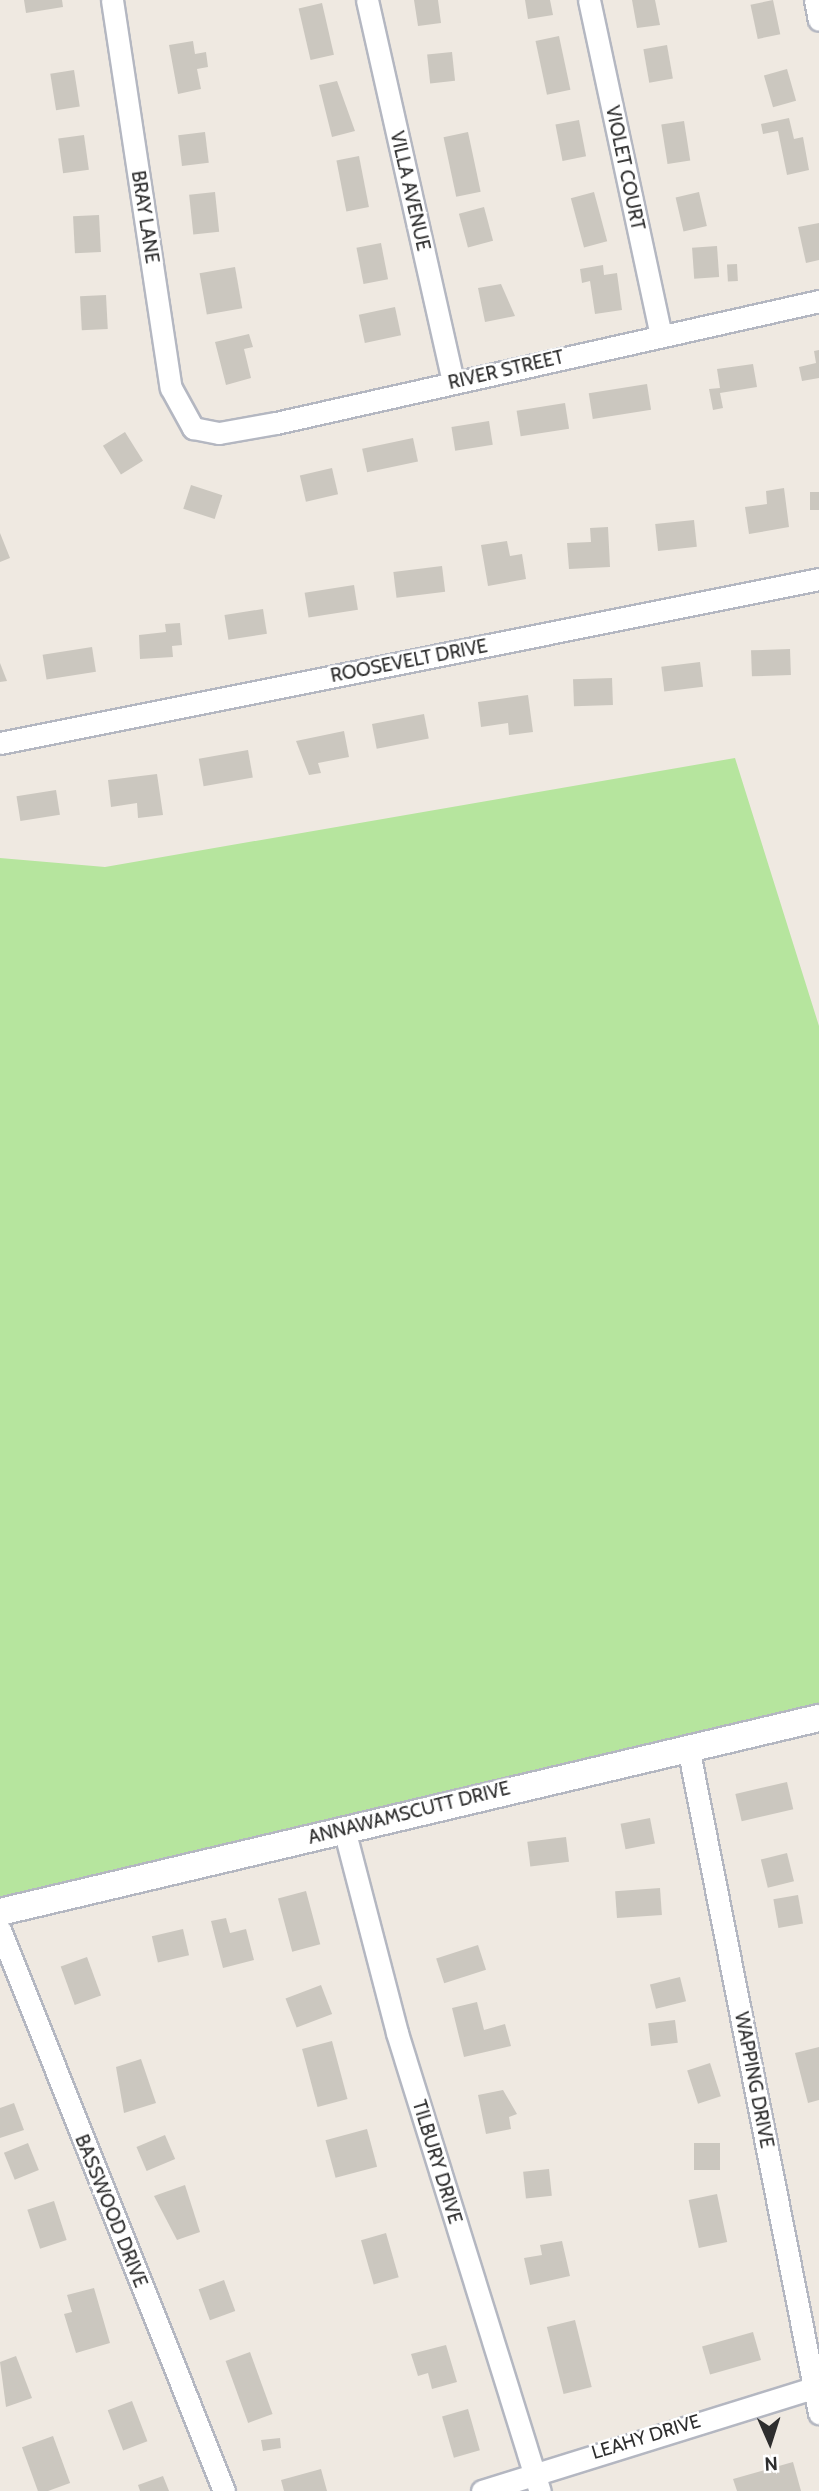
<!DOCTYPE html>
<style>
body{margin:0}
#map{position:relative;width:819px;height:2491px;overflow:hidden;background:#efe9e1;font-family:Cabin,sans-serif}
div>[style]{position:absolute}
.green>*{inset:0;background:#b6e59e}
.building>*{inset:0;background:#cbc7bf;transform-origin:0 0}
.roads{filter:drop-shadow(2px 0 #b4b7c1) drop-shadow(-2px 0 #b4b7c1) drop-shadow(0 2px #b4b7c1) drop-shadow(0 -2px #b4b7c1)}
.minor>*{height:21px;margin:-10.5px;padding:0 10.5px;transform-origin:10.5px;border-radius:10.5px;background:#fff}
.tertiary>*{height:26px;margin:-13px;padding:0 13px;transform-origin:13px;border-radius:13px;background:#fff}
span{translate:-50% -50%;white-space:nowrap;text-align:center;line-height:1.15;-webkit-text-stroke:5px #fff;paint-order:stroke}
.street-label{font-size:19px;color:#2e2e2e}
.north{position:absolute;left:735px;top:2407px;width:70px;height:70px;-webkit-text-stroke:5px #fff;paint-order:stroke;rotate:177deg;font-size:19px;font-weight:700;line-height:28px;text-align:center;color:#2e2e2e}
.north::after{content:'';display:block;margin:auto;width:24px;height:32px;background:#2e2e2e;clip-path:polygon(50% 0,100% 100%,50% 72%,0 100%)}
</style>
<div id="map">
<div class="green">
<i style="clip-path:polygon(735px 758px,819px 1026px,819px 1711px,0 1908px,0 858px,105px 867px)"></i>
</div>
<div class="building">
<i style="clip-path:polygon(24px 0,62px 0,63px 7px,26px 13px)"></i>
<i style="clip-path:polygon(414px 0,438px 0,441px 23px,418px 26px)"></i>
<i style="clip-path:polygon(525px 0,550px 0,553px 15px,528px 19px)"></i>
<i style="clip-path:polygon(632px 0,655px 0,660px 25px,637px 28px)"></i>
<i style="left:773px;top:0;width:35px;height:23px;rotate:78deg"></i>
<i style="left:322px;top:3px;width:53px;height:24px;rotate:77deg"></i>
<i style="left:559px;top:36px;width:55px;height:24px;rotate:78deg"></i>
<i style="clip-path:polygon(193px 41px,195px 54px,206px 52px,208px 67px,197px 69px,201px 89px,178px 94px,169px 45px)"></i>
<i style="left:667px;top:45px;width:34px;height:24px;rotate:80deg"></i>
<i style="left:452px;top:52px;width:29px;height:25px;rotate:84deg"></i>
<i style="left:787px;top:69px;width:33px;height:24px;rotate:74deg"></i>
<i style="left:74px;top:70px;width:37px;height:24px;rotate:81deg"></i>
<i style="clip-path:polygon(337px 81px,355px 131px,332px 137px,319px 85px)"></i>
<i style="clip-path:polygon(789px 118px,794px 139px,803px 137px,809px 170px,787px 175px,778px 131px,763px 134px,761px 124px)"></i>
<i style="left:579px;top:120px;width:37px;height:24px;rotate:79deg"></i>
<i style="left:684px;top:121px;width:40px;height:23px;rotate:81deg"></i>
<i style="left:205px;top:132px;width:31px;height:27px;rotate:83deg"></i>
<i style="left:468px;top:132px;width:61px;height:25px;rotate:78deg"></i>
<i style="left:84px;top:135px;width:35px;height:26px;rotate:82deg"></i>
<i style="left:359px;top:156px;width:52px;height:23px;rotate:79deg"></i>
<i style="left:215px;top:192px;width:40px;height:26px;rotate:84deg"></i>
<i style="left:594px;top:192px;width:51px;height:24px;rotate:75deg"></i>
<i style="left:699px;top:192px;width:35px;height:24px;rotate:77deg"></i>
<i style="left:484px;top:207px;width:35px;height:26px;rotate:75deg"></i>
<i style="left:99px;top:215px;width:37px;height:26px;rotate:87deg"></i>
<i style="clip-path:polygon(819px 223px,819px 260px,806px 263px,798px 227px)"></i>
<i style="left:381px;top:243px;width:37px;height:25px;rotate:79deg"></i>
<i style="left:717px;top:246px;width:31px;height:25px;rotate:86deg"></i>
<i style="left:737px;top:264px;width:17px;height:10px;rotate:87deg"></i>
<i style="clip-path:polygon(603px 265px,604px 275px,617px 273px,622px 310px,595px 314px,590px 281px,582px 283px,580px 269px)"></i>
<i style="left:235px;top:267px;width:42px;height:36px;rotate:80deg"></i>
<i style="clip-path:polygon(501px 284px,515px 316px,485px 322px,478px 288px)"></i>
<i style="left:106px;top:295px;width:34px;height:26px;rotate:87deg"></i>
<i style="left:395px;top:307px;width:29px;height:37px;rotate:78deg"></i>
<i style="clip-path:polygon(249px 334px,253px 347px,244px 349px,251px 378px,226px 385px,215px 342px)"></i>
<i style="clip-path:polygon(819px 350px,819px 378px,802px 381px,799px 367px,816px 363px,814px 351px)"></i>
<i style="clip-path:polygon(753px 364px,757px 387px,720px 393px,723px 408px,713px 410px,709px 389px,720px 388px,717px 369px)"></i>
<i style="left:647px;top:384px;width:26px;height:59px;rotate:81deg"></i>
<i style="left:565px;top:403px;width:26px;height:49px;rotate:81deg"></i>
<i style="left:489px;top:421px;width:24px;height:38px;rotate:81deg"></i>
<i style="left:125px;top:432px;width:34px;height:26px;rotate:58deg"></i>
<i style="left:413px;top:438px;width:24px;height:52px;rotate:78deg"></i>
<i style="left:332px;top:468px;width:27px;height:33px;rotate:77deg"></i>
<i style="left:191px;top:485px;width:33px;height:25px;rotate:18deg"></i>
<i style="clip-path:polygon(784px 488px,789px 527px,749px 534px,745px 507px,767px 504px,766px 491px)"></i>
<i style="left:810px;top:492px;width:9px;height:18px"></i>
<i style="left:694px;top:520px;width:27px;height:39px;rotate:84deg"></i>
<i style="clip-path:polygon(608px 527px,610px 567px,569px 569px,567px 543px,591px 542px,590px 528px)"></i>
<i style="clip-path:polygon(0 533px,10px 558px,0 562px)"></i>
<i style="clip-path:polygon(507px 541px,510px 556px,522px 554px,526px 579px,488px 586px,481px 545px)"></i>
<i style="left:442px;top:566px;width:26px;height:49px;rotate:83deg"></i>
<i style="left:354px;top:585px;width:25px;height:50px;rotate:81deg"></i>
<i style="left:263px;top:609px;width:25px;height:39px;rotate:81deg"></i>
<i style="clip-path:polygon(180px 623px,182px 645px,172px 646px,173px 657px,140px 659px,139px 635px,166px 632px,165px 624px)"></i>
<i style="left:92px;top:647px;width:25px;height:50px;rotate:81deg"></i>
<i style="left:790px;top:649px;width:26px;height:39px;rotate:88deg"></i>
<i style="left:700px;top:662px;width:25px;height:39px;rotate:83deg"></i>
<i style="clip-path:polygon(0 663px,7px 681px,0 682px)"></i>
<i style="left:612px;top:678px;width:27px;height:39px;rotate:88deg"></i>
<i style="clip-path:polygon(528px 695px,533px 732px,509px 735px,508px 723px,481px 727px,478px 702px)"></i>
<i style="left:424px;top:714px;width:25px;height:53px;rotate:79deg"></i>
<i style="clip-path:polygon(344px 731px,349px 757px,318px 763px,321px 773px,309px 775px,296px 741px)"></i>
<i style="left:248px;top:750px;width:28px;height:50px;rotate:80deg"></i>
<i style="clip-path:polygon(157px 774px,163px 815px,138px 818px,137px 803px,111px 807px,108px 780px)"></i>
<i style="left:56px;top:790px;width:25px;height:40px;rotate:81deg"></i>
<i style="left:787px;top:1782px;width:28px;height:53px;rotate:77deg"></i>
<i style="left:650px;top:1818px;width:26px;height:30px;rotate:79deg"></i>
<i style="left:566px;top:1837px;width:25px;height:39px;rotate:83deg"></i>
<i style="left:787px;top:1853px;width:29px;height:27px;rotate:76deg"></i>
<i style="left:660px;top:1888px;width:27px;height:45px;rotate:86deg"></i>
<i style="left:306px;top:1891px;width:55px;height:29px;rotate:75deg"></i>
<i style="left:798px;top:1895px;width:29px;height:25px;rotate:80deg"></i>
<i style="clip-path:polygon(226px 1918px,230px 1933px,246px 1929px,254px 1960px,223px 1968px,211px 1921px)"></i>
<i style="left:183px;top:1929px;width:27px;height:32px;rotate:77deg"></i>
<i style="left:478px;top:1945px;width:26px;height:44px;rotate:72deg"></i>
<i style="left:87px;top:1957px;width:41px;height:28px;rotate:70deg"></i>
<i style="left:680px;top:1977px;width:25px;height:31px;rotate:76deg"></i>
<i style="left:321px;top:1985px;width:31px;height:38px;rotate:69deg"></i>
<i style="clip-path:polygon(477px 2002px,484px 2030px,505px 2024px,511px 2046px,464px 2057px,452px 2008px)"></i>
<i style="left:675px;top:2020px;width:23px;height:27px;rotate:83deg"></i>
<i style="left:332px;top:2041px;width:60px;height:31px;rotate:75deg"></i>
<i style="clip-path:polygon(819px 2047px,819px 2100px,808px 2103px,795px 2053px)"></i>
<i style="clip-path:polygon(141px 2059px,156px 2103px,124px 2113px,116px 2067px)"></i>
<i style="left:710px;top:2063px;width:35px;height:24px;rotate:72deg"></i>
<i style="clip-path:polygon(503px 2090px,517px 2114px,509px 2117px,511px 2129px,486px 2134px,478px 2095px)"></i>
<i style="clip-path:polygon(14px 2103px,24px 2130px,0 2138px,0 2108px)"></i>
<i style="left:367px;top:2129px;width:39px;height:43px;rotate:75deg"></i>
<i style="left:165px;top:2135px;width:26px;height:31px;rotate:67deg"></i>
<i style="left:28px;top:2143px;width:29px;height:26px;rotate:68deg"></i>
<i style="left:694px;top:2143px;width:26px;height:27px"></i>
<i style="left:549px;top:2169px;width:27px;height:26px;rotate:84deg"></i>
<i style="clip-path:polygon(185px 2185px,200px 2232px,177px 2240px,154px 2196px)"></i>
<i style="left:717px;top:2194px;width:49px;height:29px;rotate:78deg"></i>
<i style="left:54px;top:2201px;width:41px;height:28px;rotate:72deg"></i>
<i style="left:386px;top:2233px;width:46px;height:26px;rotate:74deg"></i>
<i style="clip-path:polygon(562px 2241px,570px 2276px,530px 2285px,524px 2258px,542px 2255px,540px 2245px)"></i>
<i style="left:224px;top:2280px;width:33px;height:27px;rotate:70deg"></i>
<i style="clip-path:polygon(94px 2288px,110px 2343px,76px 2353px,64px 2314px,72px 2312px,67px 2295px)"></i>
<i style="left:575px;top:2320px;width:69px;height:29px;rotate:76deg"></i>
<i style="left:753px;top:2332px;width:29px;height:53px;rotate:74deg"></i>
<i style="clip-path:polygon(446px 2345px,457px 2382px,432px 2389px,428px 2373px,418px 2376px,411px 2354px)"></i>
<i style="left:250px;top:2352px;width:66px;height:26px;rotate:70deg"></i>
<i style="clip-path:polygon(16px 2356px,32px 2398px,6px 2407px,0 2362px)"></i>
<i style="left:132px;top:2401px;width:43px;height:26px;rotate:69deg"></i>
<i style="left:468px;top:2409px;width:43px;height:27px;rotate:74deg"></i>
<i style="left:53px;top:2436px;width:50px;height:33px;rotate:70deg"></i>
<i style="clip-path:polygon(280px 2438px,281px 2448px,263px 2451px,261px 2440px)"></i>
<i style="clip-path:polygon(793px 2462px,801px 2491px,737px 2491px,733px 2479px)"></i>
<i style="clip-path:polygon(321px 2469px,327px 2491px,284px 2491px,281px 2480px)"></i>
<i style="clip-path:polygon(163px 2476px,169px 2491px,140px 2491px,138px 2485px)"></i>
</div>
<div class="roads">
<div class="minor">
<i style="left:112px;top:0;width:392px;rotate:81.4deg"></i>
<i style="left:171px;top:388px;width:46px;rotate:61.2deg"></i>
<i style="left:193px;top:428px;width:26px;rotate:11deg"></i>
<i style="left:219px;top:433px;width:58px;rotate:-10deg"></i>
<i style="left:276px;top:423px;width:557px;rotate:-12.66deg"></i>
<i style="left:367px;top:0;width:392px;rotate:77.3deg"></i>
<i style="left:589px;top:0;width:343px;rotate:77.9deg"></i>
<i style="left:815px;top:0;width:20px;rotate:79deg"></i>
<i style="left:0;top:743px;width:835px;rotate:-11.32deg"></i>
<i style="left:688px;top:1747px;width:679px;rotate:78.87deg"></i>
<i style="left:344px;top:1829px;width:211px;rotate:75.4deg"></i>
<i style="left:397px;top:2033px;width:480px;rotate:72.7deg"></i>
<i style="left:0;top:1930px;width:604px;rotate:68.23deg"></i>
<i style="left:482px;top:2491px;width:347px;rotate:-17.3deg"></i>
</div>
<div class="tertiary">
<i style="left:0;top:1912px;width:842px;rotate:-13.33deg"></i>
</div>
</div>
<div class="street-label">
<span style="left:625px;top:168px;rotate:78deg">VIOLET COURT</span>
<span style="left:410px;top:191px;rotate:77deg">VILLA AVENUE</span>
<span style="left:145px;top:217px;rotate:81deg">BRAY LANE</span>
<span style="left:506px;top:370px;rotate:-13deg">RIVER STREET</span>
<span style="left:409px;top:661px;rotate:-11deg">ROOSEVELT DRIVE</span>
<span style="left:409px;top:1813px;rotate:-14deg">ANNAWAMSCUTT DRIVE</span>
<span style="left:754px;top:2080px;rotate:79deg">WAPPING DRIVE</span>
<span style="left:437px;top:2162px;rotate:73deg">TILBURY DRIVE</span>
<span style="left:111px;top:2211px;rotate:68deg">BASSWOOD DRIVE</span>
<span style="left:646px;top:2437px;rotate:-17deg">LEAHY DRIVE</span>
</div>
<div class="north">N</div>
</div>
